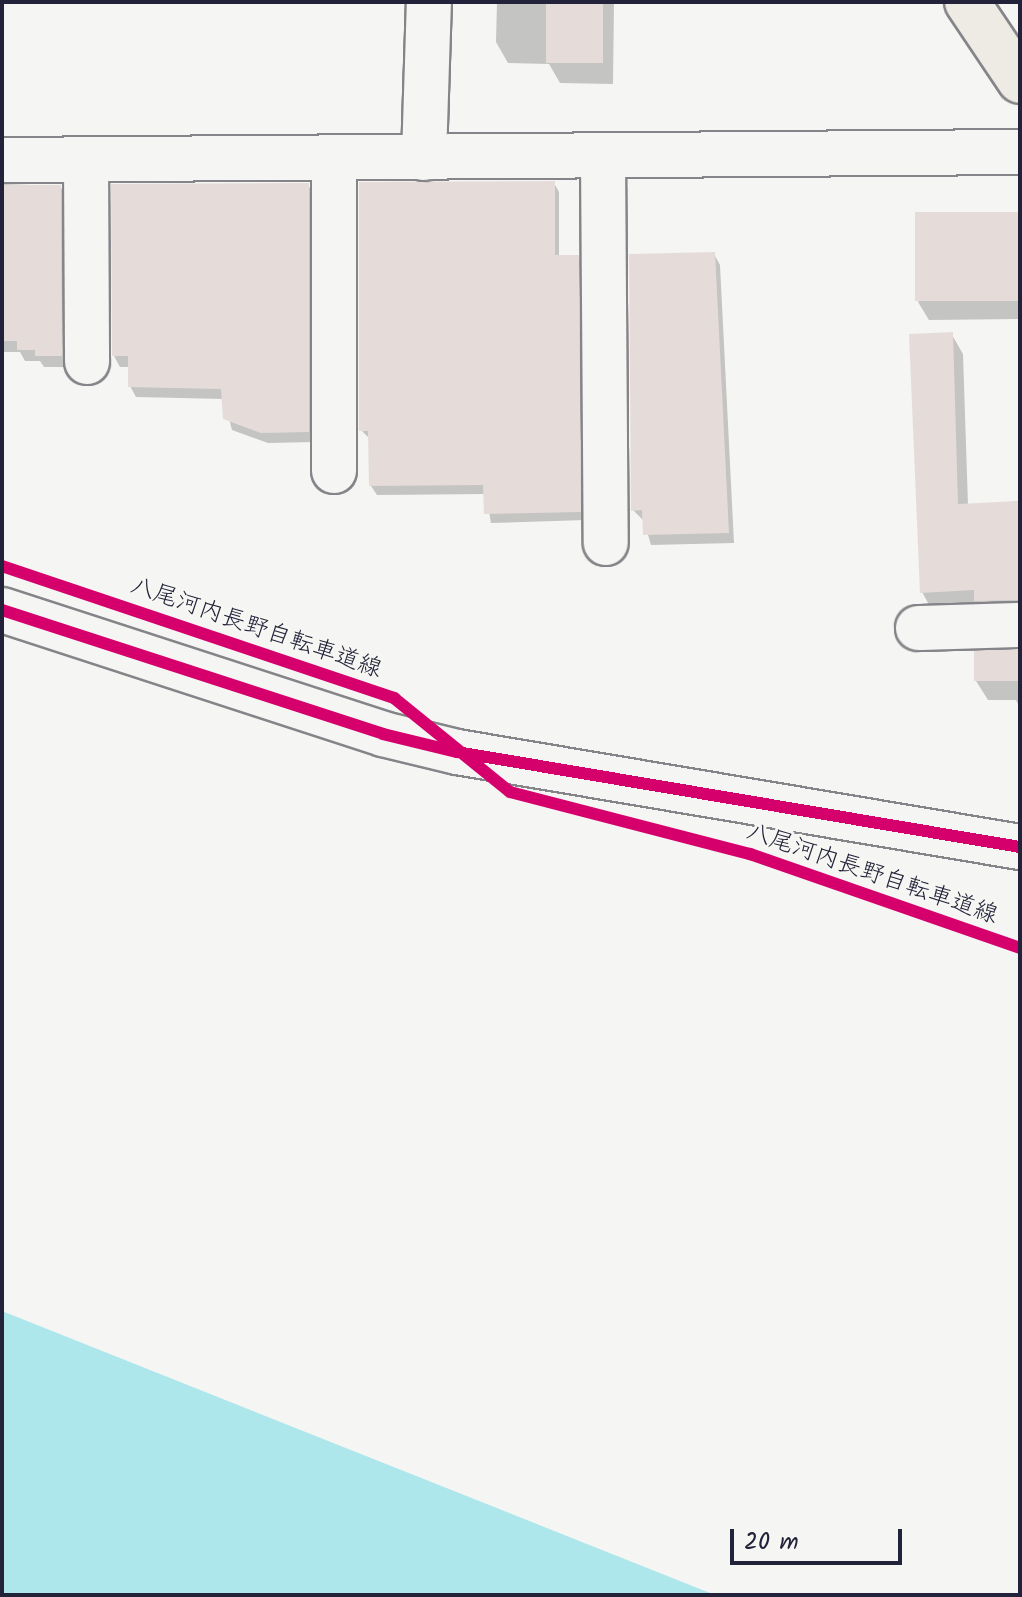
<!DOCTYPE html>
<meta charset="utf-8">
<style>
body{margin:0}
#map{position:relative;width:1022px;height:1597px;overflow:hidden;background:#f5f5f3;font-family:Kalam,"Klee One",sans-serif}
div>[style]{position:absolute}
.water>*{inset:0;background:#aee7eb}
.shadow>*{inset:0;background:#0003}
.building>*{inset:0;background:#e5dcda;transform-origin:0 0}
.roads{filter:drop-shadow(2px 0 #858589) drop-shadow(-2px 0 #858589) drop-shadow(0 2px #858589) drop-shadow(0 -2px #858589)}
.minor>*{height:44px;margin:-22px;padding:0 22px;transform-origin:22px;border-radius:22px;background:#f5f5f3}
.highway>*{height:44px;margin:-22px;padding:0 22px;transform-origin:22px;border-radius:22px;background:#eeebe4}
.cycleway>*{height:12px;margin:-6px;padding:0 6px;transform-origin:6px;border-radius:6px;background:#d6006c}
span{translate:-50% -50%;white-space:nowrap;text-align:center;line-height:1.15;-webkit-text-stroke:6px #f6f6f2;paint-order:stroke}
.street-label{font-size:24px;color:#22223b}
.frame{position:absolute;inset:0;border:4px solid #22223b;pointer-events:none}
.scale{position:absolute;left:730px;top:1529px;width:172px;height:36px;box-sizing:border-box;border:4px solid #22223b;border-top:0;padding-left:10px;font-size:24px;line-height:28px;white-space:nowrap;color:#22223b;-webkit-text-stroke:6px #f6f6f2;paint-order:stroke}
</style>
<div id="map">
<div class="water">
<i style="clip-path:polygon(2px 1311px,715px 1595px,2px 1595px)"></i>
</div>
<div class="shadow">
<i style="clip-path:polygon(497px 2px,614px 2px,613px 84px,560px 83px,549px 64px,508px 63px,496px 42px)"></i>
<i style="clip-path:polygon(554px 183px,559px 192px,559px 257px,578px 257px,583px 266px,585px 520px,491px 523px,486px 494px,377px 495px,371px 486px,370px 439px,361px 430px)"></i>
<i style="clip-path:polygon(2px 184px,60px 186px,67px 198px,68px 367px,44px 367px,40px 361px,25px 361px,20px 352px,2px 352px)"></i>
<i style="clip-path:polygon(308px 185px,314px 195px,314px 442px,268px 443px,232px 430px,224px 399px,136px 397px,130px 386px,130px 367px,120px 367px,114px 356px)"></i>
<i style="clip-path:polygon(1020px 214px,1020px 319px,929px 320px,918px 302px)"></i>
<i style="clip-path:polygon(714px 254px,720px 265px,734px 543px,651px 545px,644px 521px,633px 510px)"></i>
<i style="clip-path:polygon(952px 335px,963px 354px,968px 505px,1020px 501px,1020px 621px,933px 612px,922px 592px)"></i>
<i style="clip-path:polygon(1020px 650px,1020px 708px,1016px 700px,988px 700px,976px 681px,976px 653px)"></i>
</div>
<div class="building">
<i style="left:546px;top:2px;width:57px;height:61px"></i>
<i style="clip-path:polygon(555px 181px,555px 255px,579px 255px,581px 512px,484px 514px,483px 485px,369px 486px,368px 431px,359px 431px,359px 182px)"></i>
<i style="clip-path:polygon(309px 183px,309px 432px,261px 433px,223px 419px,221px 389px,128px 387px,128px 356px,112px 356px,111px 184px)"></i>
<i style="clip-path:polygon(2px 185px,61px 185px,62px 356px,35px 356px,35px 350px,17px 350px,17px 341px,2px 341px)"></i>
<i style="left:1020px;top:212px;width:89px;height:105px;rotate:90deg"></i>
<i style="clip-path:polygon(715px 252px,729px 533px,643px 535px,642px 510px,631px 511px,629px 254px)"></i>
<i style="clip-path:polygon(953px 332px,958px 504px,1020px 501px,1020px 600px,974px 601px,974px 590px,920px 593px,909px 334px)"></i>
<i style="left:1020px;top:650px;width:31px;height:46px;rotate:90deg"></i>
</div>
<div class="roads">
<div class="minor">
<i style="left:603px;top:156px;width:387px;rotate:89.6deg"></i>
<i style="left:424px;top:158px;width:156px;rotate:-88.2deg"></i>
<i style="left:334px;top:159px;width:312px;rotate:90deg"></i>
<i style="left:2px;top:160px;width:1018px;rotate:-0.45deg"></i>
<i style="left:86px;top:160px;width:202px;rotate:89.7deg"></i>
<i style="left:2px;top:610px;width:401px;rotate:18deg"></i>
<i style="left:383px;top:734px;width:76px;rotate:13.7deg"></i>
<i style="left:457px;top:752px;width:571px;rotate:9.58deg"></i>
<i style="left:918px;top:628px;width:102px;rotate:-1.7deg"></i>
</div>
<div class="highway">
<i style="left:967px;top:2px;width:95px;rotate:56.1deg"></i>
</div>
</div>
<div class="cycleway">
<i style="left:2px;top:566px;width:414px;rotate:18.6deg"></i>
<i style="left:394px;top:698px;width:149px;rotate:39deg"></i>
<i style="left:510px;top:792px;width:248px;rotate:14.5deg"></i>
<i style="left:750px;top:854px;width:286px;rotate:19.2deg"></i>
<i style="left:2px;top:610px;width:401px;rotate:18deg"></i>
<i style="left:383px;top:734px;width:76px;rotate:13.7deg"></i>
<i style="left:457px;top:752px;width:571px;rotate:9.58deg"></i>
</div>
<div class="street-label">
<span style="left:256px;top:628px;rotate:19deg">八尾河内長野自転車道線</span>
<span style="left:872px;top:874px;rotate:19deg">八尾河内長野自転車道線</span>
</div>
<div class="frame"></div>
<div class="scale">20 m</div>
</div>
